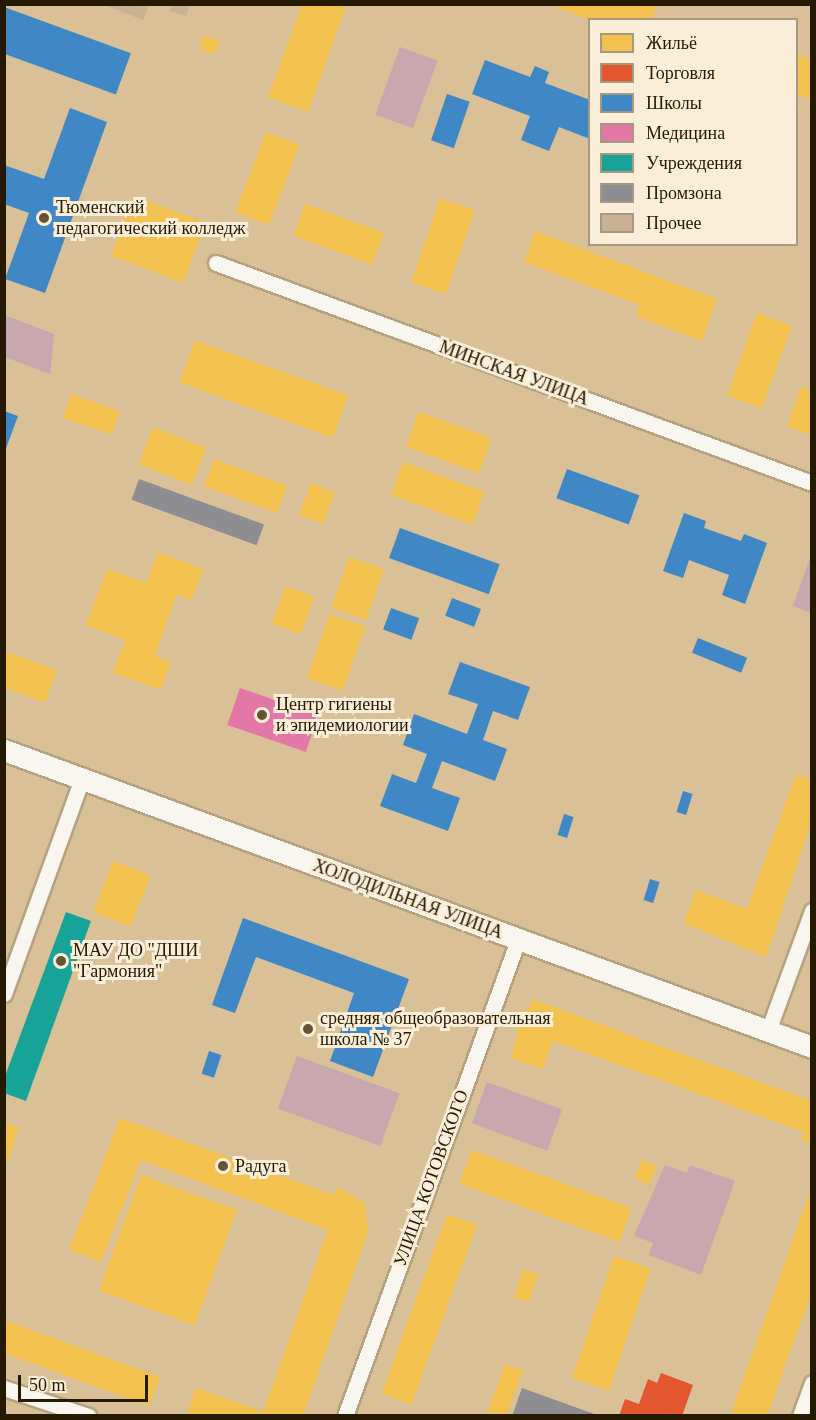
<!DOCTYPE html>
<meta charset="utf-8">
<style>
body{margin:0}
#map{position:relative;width:816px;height:1420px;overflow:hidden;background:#d9c097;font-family:"Times New Roman",serif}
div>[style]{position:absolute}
.green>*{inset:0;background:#c6a8ae;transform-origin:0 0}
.homes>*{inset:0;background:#f2c14e;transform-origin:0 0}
.shops>*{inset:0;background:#e4572e}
.schools>*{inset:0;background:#3f88c5;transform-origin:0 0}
.health>*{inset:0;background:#e377a8;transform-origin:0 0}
.public>*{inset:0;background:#17a398}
.industry>*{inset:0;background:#8d8d92;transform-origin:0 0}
.building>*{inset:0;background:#c9b194;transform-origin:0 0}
.roads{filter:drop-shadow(2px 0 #b5a280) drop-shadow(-2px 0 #b5a280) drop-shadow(0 2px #b5a280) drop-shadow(0 -2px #b5a280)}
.street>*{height:15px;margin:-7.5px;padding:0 7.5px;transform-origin:7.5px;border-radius:7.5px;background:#f9f6ef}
.secondary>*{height:21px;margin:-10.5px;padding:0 10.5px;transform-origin:10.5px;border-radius:10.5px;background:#f9f6ef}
.dots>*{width:16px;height:16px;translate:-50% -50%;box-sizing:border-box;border:3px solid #fbeed8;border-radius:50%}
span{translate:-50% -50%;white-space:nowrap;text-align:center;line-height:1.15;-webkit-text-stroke:6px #fbeed8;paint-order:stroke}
.poi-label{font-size:18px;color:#261902}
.left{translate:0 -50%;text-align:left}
.street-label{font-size:18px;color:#261902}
.frame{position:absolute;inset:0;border:6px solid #261902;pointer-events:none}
.legend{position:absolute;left:588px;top:18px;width:210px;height:228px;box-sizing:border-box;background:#fbeed8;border:2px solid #a69982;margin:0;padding:8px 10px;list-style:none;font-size:18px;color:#261902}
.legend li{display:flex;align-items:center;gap:12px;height:30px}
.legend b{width:30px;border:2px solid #a69982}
.scale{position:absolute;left:18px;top:1375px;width:130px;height:27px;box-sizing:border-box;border:3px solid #261902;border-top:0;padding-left:8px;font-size:18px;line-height:21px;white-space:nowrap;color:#261902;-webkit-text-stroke:4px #fbeed8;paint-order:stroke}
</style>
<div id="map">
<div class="green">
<i style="left:400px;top:47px;width:40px;height:72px;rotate:20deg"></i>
<i style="clip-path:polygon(4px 315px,54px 334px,50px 374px,5px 357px)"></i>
<i style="clip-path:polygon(811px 555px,811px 613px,793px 606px)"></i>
<i style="left:297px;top:1056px;width:109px;height:56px;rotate:20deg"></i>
<i style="left:487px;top:1082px;width:80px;height:44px;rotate:20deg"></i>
<i style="clip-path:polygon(665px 1165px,687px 1173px,690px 1165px,735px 1181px,701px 1275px,649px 1255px,653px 1243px,634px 1236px)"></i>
</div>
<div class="homes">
<i style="clip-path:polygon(302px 4px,347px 4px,308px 112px,268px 97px)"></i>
<i style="clip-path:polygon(548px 4px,657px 4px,652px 20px,590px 20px)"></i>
<i style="left:204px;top:35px;width:17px;height:14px;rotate:21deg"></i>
<i style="clip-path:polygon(796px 54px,812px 60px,812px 100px,796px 94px)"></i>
<i style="left:266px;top:132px;width:36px;height:86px;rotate:21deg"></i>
<i style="left:133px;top:196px;width:77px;height:64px;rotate:20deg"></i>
<i style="left:440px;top:198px;width:37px;height:89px;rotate:19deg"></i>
<i style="left:305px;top:204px;width:84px;height:34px;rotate:20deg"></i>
<i style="clip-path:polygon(535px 231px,717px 299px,702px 341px,636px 316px,640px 305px,524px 262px)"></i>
<i style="left:757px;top:313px;width:37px;height:88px;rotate:20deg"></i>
<i style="left:195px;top:340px;width:163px;height:45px;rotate:20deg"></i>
<i style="clip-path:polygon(801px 387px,812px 391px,812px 435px,787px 426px)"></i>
<i style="left:71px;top:394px;width:52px;height:25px;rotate:19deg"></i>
<i style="left:419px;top:412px;width:77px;height:37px;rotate:20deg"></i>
<i style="left:153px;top:427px;width:57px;height:40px;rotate:21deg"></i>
<i style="left:214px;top:459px;width:78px;height:29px;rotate:20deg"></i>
<i style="left:403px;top:462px;width:87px;height:35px;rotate:20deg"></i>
<i style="left:311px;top:483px;width:26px;height:34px;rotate:21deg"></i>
<i style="clip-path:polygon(158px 552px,203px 569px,192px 600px,177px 594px,155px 656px,171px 662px,161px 690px,113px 673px,125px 640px,86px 625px,107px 569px,146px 583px)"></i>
<i style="left:349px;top:557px;width:37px;height:54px;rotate:19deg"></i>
<i style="left:286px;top:586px;width:31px;height:40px;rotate:21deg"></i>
<i style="left:330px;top:614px;width:38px;height:68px;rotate:20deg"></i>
<i style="clip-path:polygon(4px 651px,57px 670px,45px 703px,4px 687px)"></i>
<i style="clip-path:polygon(796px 774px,812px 780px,812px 820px,766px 957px,684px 923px,696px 890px,747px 909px)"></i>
<i style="left:113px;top:861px;width:40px;height:55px;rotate:21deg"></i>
<i style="clip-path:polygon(532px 999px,812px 1101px,812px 1144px,801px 1140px,804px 1132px,553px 1041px,543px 1069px,511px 1058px,523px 1009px,528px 1011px)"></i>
<i style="clip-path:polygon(120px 1118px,334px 1195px,337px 1187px,365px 1203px,368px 1232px,303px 1416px,186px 1416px,196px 1388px,263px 1412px,328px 1230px,141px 1160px,101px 1262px,69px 1250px)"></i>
<i style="clip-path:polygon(4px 1122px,19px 1128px,5px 1167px,4px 1167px)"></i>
<i style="left:472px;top:1150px;width:170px;height:36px;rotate:20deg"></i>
<i style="left:642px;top:1160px;width:16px;height:20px;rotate:22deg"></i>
<i style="left:141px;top:1175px;width:102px;height:123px;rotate:20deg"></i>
<i style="clip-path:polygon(811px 1189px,812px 1291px,767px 1416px,730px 1416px)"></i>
<i style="left:447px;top:1214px;width:32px;height:191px;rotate:20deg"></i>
<i style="left:614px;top:1256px;width:39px;height:129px;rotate:19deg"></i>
<i style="left:523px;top:1269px;width:16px;height:30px;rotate:18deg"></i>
<i style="left:4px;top:1320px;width:166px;height:31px;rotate:20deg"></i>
<i style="clip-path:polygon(505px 1364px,523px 1370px,506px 1416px,486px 1416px)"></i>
</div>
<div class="shops">
<i style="clip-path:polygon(661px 1373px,693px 1385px,682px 1416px,619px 1416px,625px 1399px,639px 1404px,648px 1379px,657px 1383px)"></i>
</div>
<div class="schools">
<i style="left:4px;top:7px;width:135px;height:44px;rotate:20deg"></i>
<i style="clip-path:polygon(485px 60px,530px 77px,535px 66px,549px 72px,545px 83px,590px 100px,590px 139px,559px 127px,549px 151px,521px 140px,530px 116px,472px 94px)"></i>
<i style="left:447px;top:94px;width:24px;height:49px;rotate:19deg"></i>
<i style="clip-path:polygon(70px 108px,107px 122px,45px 293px,5px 279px,29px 213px,4px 204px,4px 165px,44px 179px)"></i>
<i style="clip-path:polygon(4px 411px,18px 416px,5px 451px,4px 451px)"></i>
<i style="left:567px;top:469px;width:77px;height:31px;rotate:20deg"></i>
<i style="clip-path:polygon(684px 513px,706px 521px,704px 528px,741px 541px,744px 534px,767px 543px,745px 604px,722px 595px,729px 575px,689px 560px,683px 578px,663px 571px)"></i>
<i style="left:400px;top:528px;width:106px;height:32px;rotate:20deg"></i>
<i style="left:452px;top:598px;width:31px;height:19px;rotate:21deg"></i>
<i style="left:391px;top:608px;width:30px;height:23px;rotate:20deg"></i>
<i style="left:698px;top:638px;width:53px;height:16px;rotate:22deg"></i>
<i style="clip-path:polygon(460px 662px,530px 687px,518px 720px,493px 711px,483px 740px,507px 749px,495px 781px,442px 761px,432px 788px,460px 798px,448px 831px,380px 806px,392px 774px,416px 783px,427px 754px,403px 745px,414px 714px,467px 734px,478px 704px,448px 694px)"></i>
<i style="left:683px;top:791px;width:10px;height:22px;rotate:17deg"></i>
<i style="left:564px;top:814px;width:10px;height:22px;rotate:17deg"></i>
<i style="left:650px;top:879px;width:10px;height:22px;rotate:17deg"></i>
<i style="clip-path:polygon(243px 918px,409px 979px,373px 1077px,330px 1061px,354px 993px,256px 957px,235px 1013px,212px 1005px)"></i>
<i style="left:209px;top:1051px;width:13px;height:24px;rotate:18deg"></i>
</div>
<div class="health">
<i style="left:240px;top:688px;width:83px;height:39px;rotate:19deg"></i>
</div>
<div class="public">
<i style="clip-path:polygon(66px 912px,91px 921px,26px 1101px,4px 1093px,4px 1079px)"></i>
</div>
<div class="industry">
<i style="left:139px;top:479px;width:133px;height:22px;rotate:20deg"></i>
<i style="clip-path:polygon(522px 1388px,597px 1415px,597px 1416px,512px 1416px)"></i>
</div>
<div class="building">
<i style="clip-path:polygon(102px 4px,149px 4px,143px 20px)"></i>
<i style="clip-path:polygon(172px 4px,190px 4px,186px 16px,170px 11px)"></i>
<i style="left:461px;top:1013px;width:9px;height:13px;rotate:21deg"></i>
</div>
<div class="roads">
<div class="street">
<i style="left:216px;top:263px;width:635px;rotate:20.26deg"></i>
<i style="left:4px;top:994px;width:229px;rotate:-70.1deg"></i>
<i style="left:768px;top:1031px;width:128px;rotate:-69.9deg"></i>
<i style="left:4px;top:1388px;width:89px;rotate:18.4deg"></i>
<i style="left:345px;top:1416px;width:506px;rotate:-70.03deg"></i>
<i style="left:800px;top:1416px;width:35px;rotate:-70deg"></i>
</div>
<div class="secondary">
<i style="left:4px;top:750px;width:861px;rotate:20.18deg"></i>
</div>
</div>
<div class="dots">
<i style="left:44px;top:218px;background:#655336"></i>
<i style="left:262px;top:715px;background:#655336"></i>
<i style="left:61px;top:961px;background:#655336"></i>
<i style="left:308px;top:1029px;background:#655336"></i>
<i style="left:223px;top:1166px;background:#655336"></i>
</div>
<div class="poi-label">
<span class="left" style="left:56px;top:218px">Тюменский<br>педагогический колледж</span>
<span class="left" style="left:276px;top:715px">Центр гигиены<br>и эпидемиологии</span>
<span class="left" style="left:73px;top:961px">МАУ ДО "ДШИ<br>"Гармония"</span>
<span class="left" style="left:320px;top:1029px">средняя общеобразовательная<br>школа № 37</span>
<span class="left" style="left:235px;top:1166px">Радуга</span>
</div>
<div class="street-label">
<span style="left:514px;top:373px;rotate:20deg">МИНСКАЯ УЛИЦА</span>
<span style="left:408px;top:899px;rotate:20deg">ХОЛОДИЛЬНАЯ УЛИЦА</span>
<span style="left:431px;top:1178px;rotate:-70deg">УЛИЦА КОТОВСКОГО</span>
</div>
<div class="frame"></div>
<ul class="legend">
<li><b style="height:16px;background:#f2c14e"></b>Жильё</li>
<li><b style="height:16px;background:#e4572e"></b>Торговля</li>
<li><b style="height:16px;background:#3f88c5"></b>Школы</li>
<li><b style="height:16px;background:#e377a8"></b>Медицина</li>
<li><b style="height:16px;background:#17a398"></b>Учреждения</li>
<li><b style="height:16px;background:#8d8d92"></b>Промзона</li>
<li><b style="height:16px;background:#c9b194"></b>Прочее</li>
</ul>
<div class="scale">50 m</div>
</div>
